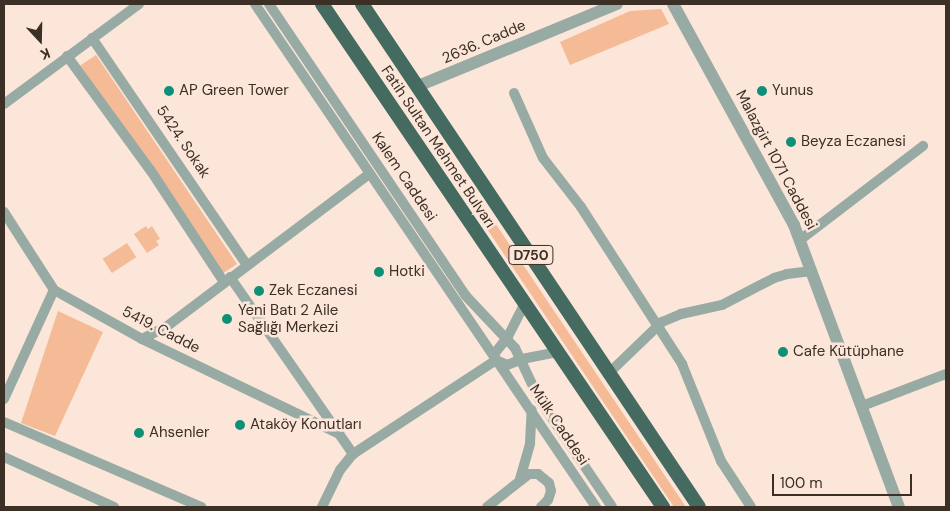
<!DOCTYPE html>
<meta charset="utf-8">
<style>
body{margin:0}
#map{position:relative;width:950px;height:511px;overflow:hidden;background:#fbe6d9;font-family:"DM Sans",sans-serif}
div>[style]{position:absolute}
.green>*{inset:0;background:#f4bb96;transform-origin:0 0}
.minor>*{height:10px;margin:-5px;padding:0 5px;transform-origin:5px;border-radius:5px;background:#98aaa4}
.tertiary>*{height:12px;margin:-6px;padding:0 6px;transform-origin:6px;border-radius:6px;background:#98aaa4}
.trunk>*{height:14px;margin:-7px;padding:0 7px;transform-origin:7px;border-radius:7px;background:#456a60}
.dots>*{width:14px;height:14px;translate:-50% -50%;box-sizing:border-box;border:2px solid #fbe6d9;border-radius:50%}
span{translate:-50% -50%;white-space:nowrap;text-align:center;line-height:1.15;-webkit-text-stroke:5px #fbe6d9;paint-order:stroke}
.shield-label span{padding:1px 4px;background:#fbe6d9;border:1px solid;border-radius:4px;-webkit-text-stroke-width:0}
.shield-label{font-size:14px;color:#3c2f26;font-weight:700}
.street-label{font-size:15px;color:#3c2f26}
.poi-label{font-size:15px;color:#3c2f26}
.left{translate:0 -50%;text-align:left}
.frame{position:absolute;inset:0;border:5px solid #3c2f26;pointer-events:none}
.north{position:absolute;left:15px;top:15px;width:50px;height:50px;-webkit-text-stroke:4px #fbe6d9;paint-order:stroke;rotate:159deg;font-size:14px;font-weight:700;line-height:20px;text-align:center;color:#3c2f26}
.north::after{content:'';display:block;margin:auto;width:18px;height:22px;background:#3c2f26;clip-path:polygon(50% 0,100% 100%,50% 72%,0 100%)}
.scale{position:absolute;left:772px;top:474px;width:140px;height:22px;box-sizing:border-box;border:2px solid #3c2f26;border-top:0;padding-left:6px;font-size:15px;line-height:18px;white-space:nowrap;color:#3c2f26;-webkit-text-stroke:4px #fbe6d9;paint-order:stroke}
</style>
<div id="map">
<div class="green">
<i style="clip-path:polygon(661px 9px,669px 24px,570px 65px,560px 42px,630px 11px)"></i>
<i style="left:96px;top:55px;width:252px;height:19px;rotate:56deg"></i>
<i style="clip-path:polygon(489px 214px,540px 290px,686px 507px,674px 507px,481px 220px)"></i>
<i style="clip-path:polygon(146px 226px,148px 229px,152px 226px,160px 239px,156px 241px,159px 245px,147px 253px,134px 234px)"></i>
<i style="left:127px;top:243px;width:17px;height:29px;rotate:57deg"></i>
<i style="clip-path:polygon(58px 311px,103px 332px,55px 436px,21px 423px)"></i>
</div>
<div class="minor">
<i style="left:255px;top:4px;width:608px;rotate:55.87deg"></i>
<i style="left:269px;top:4px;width:351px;rotate:56deg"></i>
<i style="left:465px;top:295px;width:73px;rotate:46.7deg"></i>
<i style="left:515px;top:348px;width:56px;rotate:64.8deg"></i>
<i style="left:539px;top:399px;width:130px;rotate:55.9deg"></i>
<i style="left:92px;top:38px;width:275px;rotate:55.7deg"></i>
<i style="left:67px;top:56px;width:142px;rotate:53.9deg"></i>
<i style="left:151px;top:171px;width:133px;rotate:56.7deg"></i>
<i style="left:514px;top:93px;width:71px;rotate:66deg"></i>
<i style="left:543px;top:158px;width:62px;rotate:52.2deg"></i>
<i style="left:581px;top:207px;width:187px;rotate:57.2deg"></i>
<i style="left:682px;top:364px;width:105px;rotate:68.1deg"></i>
<i style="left:721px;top:461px;width:55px;rotate:56.9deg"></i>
<i style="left:4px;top:104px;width:168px;rotate:-36.5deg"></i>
<i style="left:4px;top:212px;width:93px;rotate:57.3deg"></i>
<i style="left:54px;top:290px;width:101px;rotate:29.1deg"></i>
<i style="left:142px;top:339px;width:219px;rotate:25.7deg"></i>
<i style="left:800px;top:240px;width:155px;rotate:-37.4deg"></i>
<i style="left:230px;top:277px;width:216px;rotate:55.2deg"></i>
<i style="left:525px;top:303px;width:39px;rotate:117deg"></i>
<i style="left:507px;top:338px;width:21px;rotate:129deg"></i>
<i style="left:494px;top:354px;width:6px;rotate:72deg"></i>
<i style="left:496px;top:360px;width:12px;rotate:24deg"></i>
<i style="left:507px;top:365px;width:16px;rotate:-22deg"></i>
<i style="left:522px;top:359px;width:37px;rotate:-11deg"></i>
<i style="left:142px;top:339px;width:27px;rotate:-27deg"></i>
<i style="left:166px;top:327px;width:254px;rotate:-37deg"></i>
<i style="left:609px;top:373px;width:74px;rotate:-43.9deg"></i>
<i style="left:662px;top:322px;width:21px;rotate:-23deg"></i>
<i style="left:681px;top:314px;width:42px;rotate:-12.4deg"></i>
<i style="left:722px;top:305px;width:59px;rotate:-27.4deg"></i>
<i style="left:774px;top:278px;width:14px;rotate:-17deg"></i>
<i style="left:787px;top:274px;width:25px;rotate:-7deg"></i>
<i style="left:4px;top:399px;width:120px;rotate:-65.4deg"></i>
<i style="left:862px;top:406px;width:90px;rotate:-20.9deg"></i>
<i style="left:4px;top:422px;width:215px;rotate:23.3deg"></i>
<i style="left:4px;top:457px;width:121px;rotate:24.4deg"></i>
<i style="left:520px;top:479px;width:37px;rotate:-74deg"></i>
<i style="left:530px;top:443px;width:33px;rotate:-87deg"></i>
<i style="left:322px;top:507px;width:41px;rotate:-64.1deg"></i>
<i style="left:340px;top:470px;width:21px;rotate:-51deg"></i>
<i style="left:353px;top:454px;width:171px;rotate:-33.3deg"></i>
<i style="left:487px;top:507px;width:53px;rotate:-38.2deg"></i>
<i style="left:529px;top:474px;width:9px"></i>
<i style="left:538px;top:474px;width:14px;rotate:39deg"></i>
<i style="left:549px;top:483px;width:8px;rotate:76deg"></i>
<i style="left:551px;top:491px;width:9px;rotate:108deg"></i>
<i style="left:548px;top:500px;width:10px;rotate:135deg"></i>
</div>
<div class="tertiary">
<i style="left:673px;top:4px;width:252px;rotate:61.3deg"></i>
<i style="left:794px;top:225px;width:301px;rotate:69.6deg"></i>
<i style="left:418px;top:86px;width:215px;rotate:-22.4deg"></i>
</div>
<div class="trunk">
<i style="left:322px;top:4px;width:608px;rotate:55.87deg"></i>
<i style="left:362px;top:4px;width:605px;rotate:56.18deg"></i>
</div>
<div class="dots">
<i style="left:169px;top:91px;background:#0e9077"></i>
<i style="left:762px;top:91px;background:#0e9077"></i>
<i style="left:791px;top:142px;background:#0e9077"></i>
<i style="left:379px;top:272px;background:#0e9077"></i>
<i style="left:259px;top:291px;background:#0e9077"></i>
<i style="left:227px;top:319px;background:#0e9077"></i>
<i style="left:783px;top:352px;background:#0e9077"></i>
<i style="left:240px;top:425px;background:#0e9077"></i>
<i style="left:139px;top:433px;background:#0e9077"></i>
</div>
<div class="shield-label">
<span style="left:531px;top:255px">D750</span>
</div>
<div class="street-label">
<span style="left:484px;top:42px;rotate:-23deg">2636. Cadde</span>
<span style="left:183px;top:142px;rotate:56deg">5424. Sokak</span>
<span style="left:438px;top:147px;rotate:56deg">Fatih Sultan Mehmet Bulvarı</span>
<span style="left:776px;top:160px;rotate:62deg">Malazgirt 1071 Caddesi</span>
<span style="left:404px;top:177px;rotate:56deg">Kalem Caddesi</span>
<span style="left:161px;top:330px;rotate:27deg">5419. Cadde</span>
<span style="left:559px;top:425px;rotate:56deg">Mülk Caddesi</span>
</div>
<div class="poi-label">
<span class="left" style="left:179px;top:91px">AP Green Tower</span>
<span class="left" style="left:772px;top:91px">Yunus</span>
<span class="left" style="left:801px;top:142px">Beyza Eczanesi</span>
<span class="left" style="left:389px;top:272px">Hotki</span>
<span class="left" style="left:269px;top:291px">Zek Eczanesi</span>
<span class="left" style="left:238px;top:319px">Yeni Batı 2 Aile<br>Sağlığı Merkezi</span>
<span class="left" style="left:793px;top:352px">Cafe Kütüphane</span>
<span class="left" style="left:250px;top:425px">Ataköy Konutları</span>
<span class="left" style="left:149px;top:433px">Ahsenler</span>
</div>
<div class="frame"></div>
<div class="north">K</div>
<div class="scale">100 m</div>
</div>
